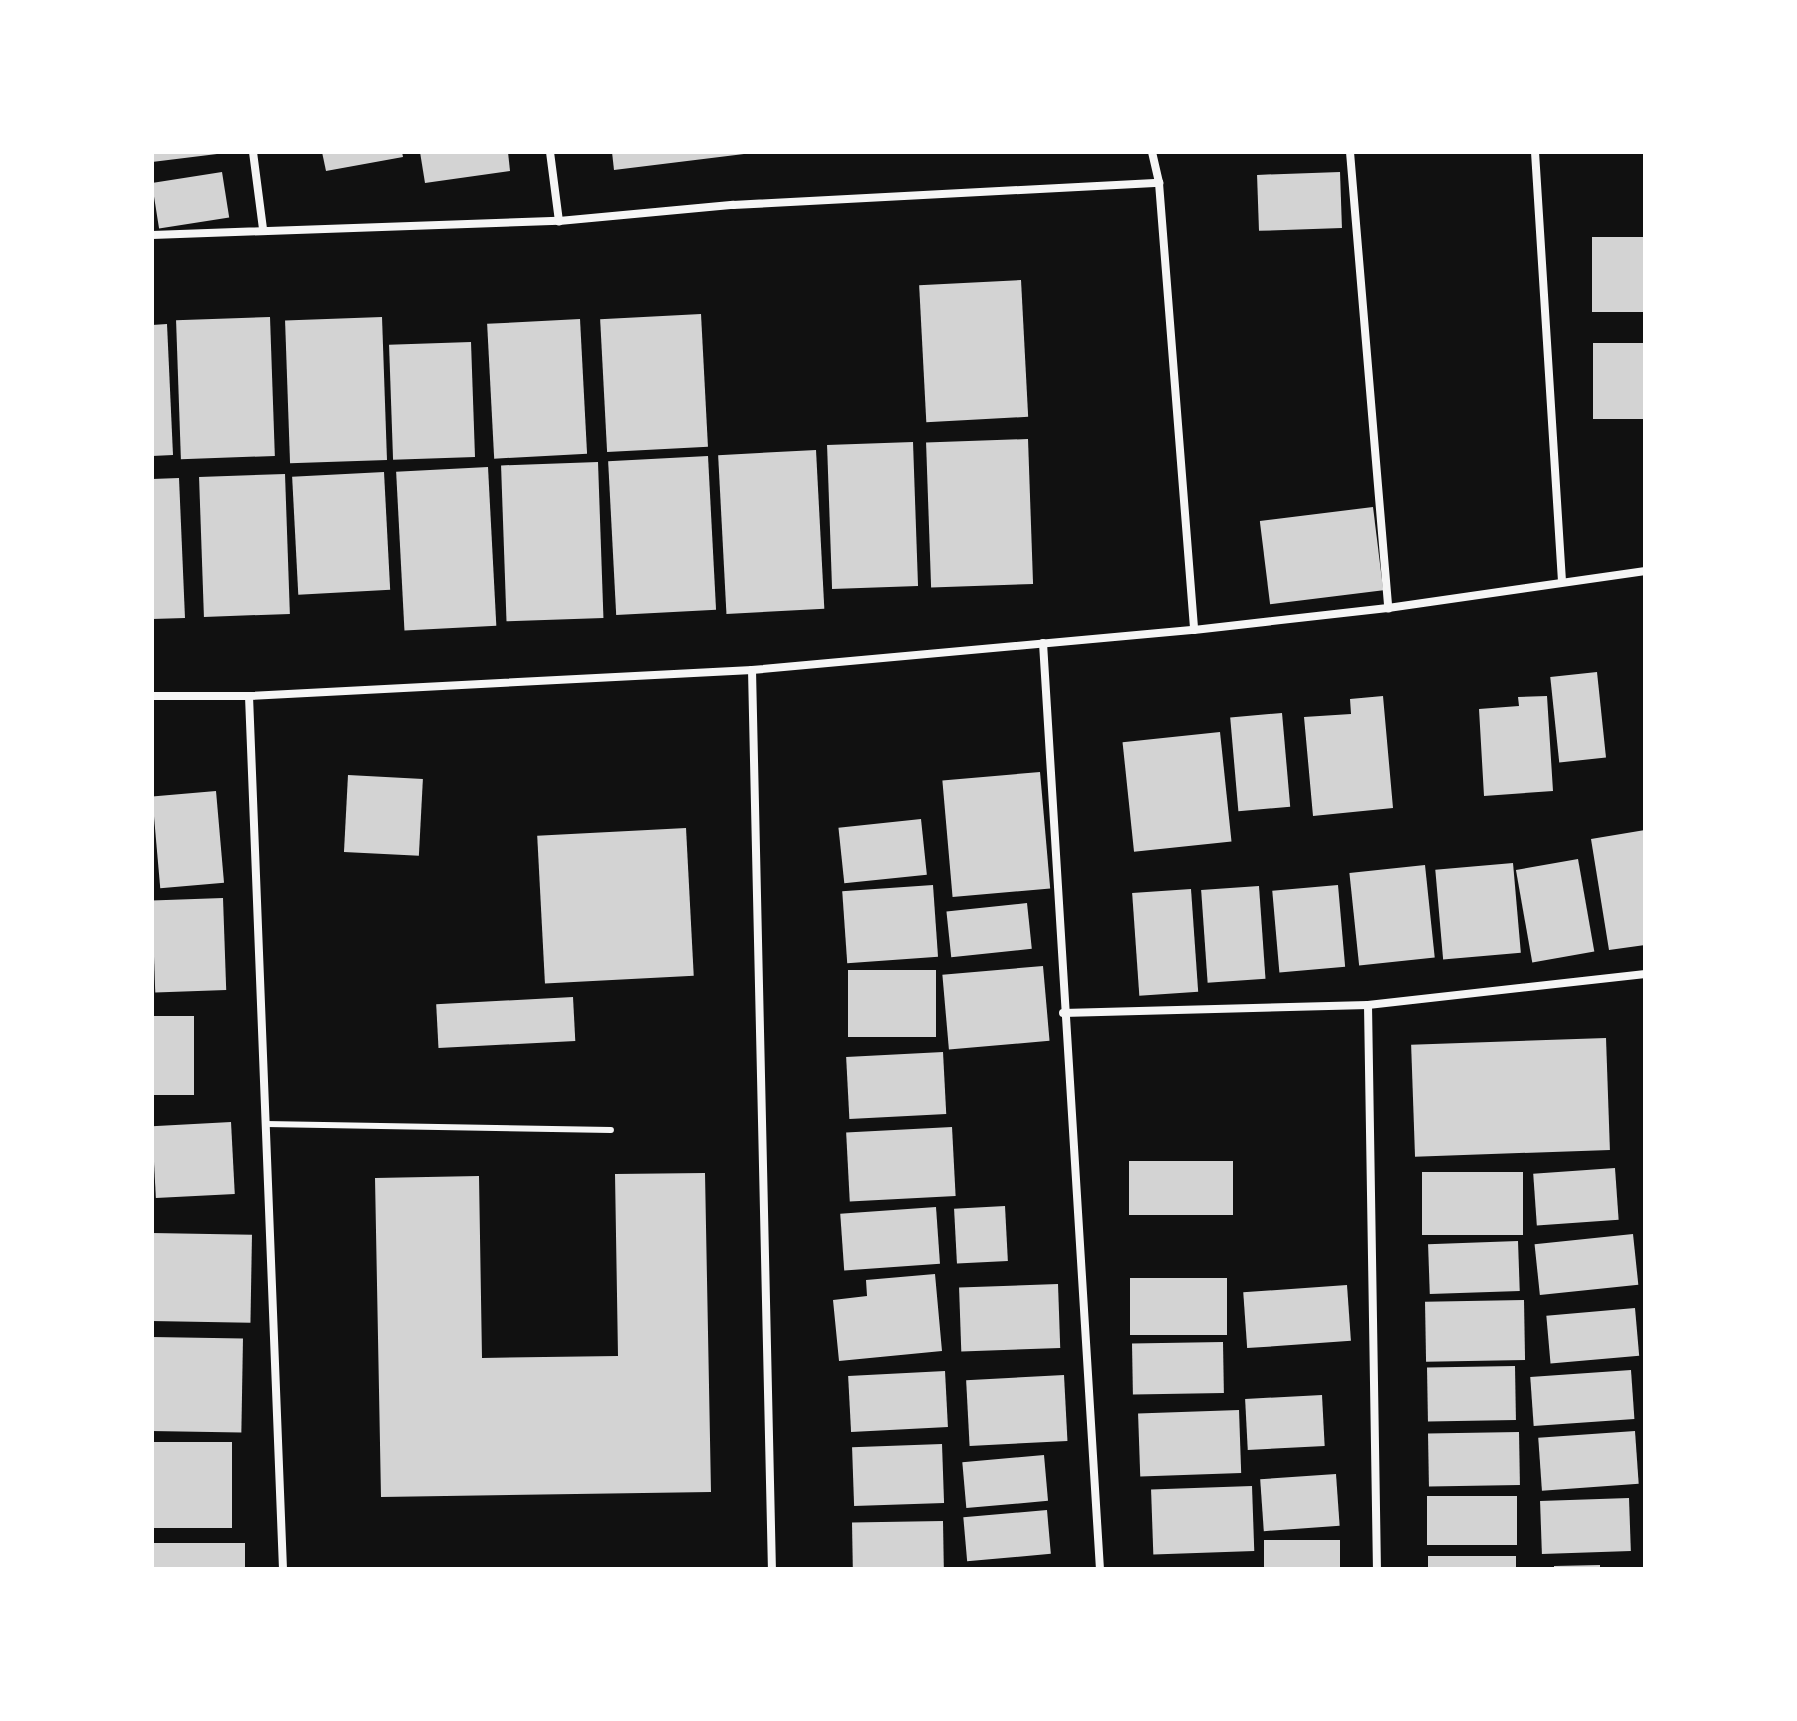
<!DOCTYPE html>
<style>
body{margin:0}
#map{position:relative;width:1797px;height:1721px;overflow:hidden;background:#111;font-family:"Noto Sans",sans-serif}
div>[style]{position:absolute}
.building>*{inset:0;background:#d3d3d3;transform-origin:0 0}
.service>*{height:6px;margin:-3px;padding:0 3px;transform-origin:3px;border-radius:3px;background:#f5f5f5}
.minor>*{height:8px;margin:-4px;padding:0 4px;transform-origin:4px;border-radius:4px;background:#f5f5f5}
span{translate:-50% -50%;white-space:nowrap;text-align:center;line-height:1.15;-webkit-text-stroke:8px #fff;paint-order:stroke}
.frame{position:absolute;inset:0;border:154px solid #fff;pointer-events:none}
</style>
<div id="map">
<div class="building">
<i style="clip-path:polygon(152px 152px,217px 152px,217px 154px,152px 162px)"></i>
<i style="clip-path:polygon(322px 152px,402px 152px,403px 157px,326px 171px)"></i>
<i style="clip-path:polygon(420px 152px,508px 152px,510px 171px,425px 183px)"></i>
<i style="clip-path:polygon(612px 152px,744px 152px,744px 154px,614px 170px)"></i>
<i style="left:222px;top:172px;width:46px;height:71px;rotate:81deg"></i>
<i style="left:1340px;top:172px;width:56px;height:83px;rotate:88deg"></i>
<i style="left:1645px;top:237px;width:75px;height:53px;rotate:90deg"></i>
<i style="left:1021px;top:280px;width:137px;height:102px;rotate:87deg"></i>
<i style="left:701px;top:314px;width:133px;height:101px;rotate:87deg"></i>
<i style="left:270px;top:317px;width:139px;height:94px;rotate:88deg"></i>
<i style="left:382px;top:317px;width:143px;height:97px;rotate:88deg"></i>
<i style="left:580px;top:319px;width:135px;height:93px;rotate:87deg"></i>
<i style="clip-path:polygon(167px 324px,173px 455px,152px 456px,152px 325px)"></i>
<i style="left:471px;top:342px;width:115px;height:82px;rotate:88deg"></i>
<i style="left:1645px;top:343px;width:76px;height:52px;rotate:90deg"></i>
<i style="left:1028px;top:439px;width:145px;height:102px;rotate:88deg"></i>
<i style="left:913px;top:442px;width:144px;height:86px;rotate:88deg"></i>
<i style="left:816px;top:450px;width:159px;height:98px;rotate:87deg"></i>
<i style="left:708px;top:456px;width:154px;height:100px;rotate:87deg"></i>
<i style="left:598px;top:462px;width:156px;height:97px;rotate:88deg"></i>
<i style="left:488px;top:467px;width:159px;height:92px;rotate:87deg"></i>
<i style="left:384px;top:472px;width:118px;height:92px;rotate:87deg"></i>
<i style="left:285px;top:474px;width:140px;height:86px;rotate:88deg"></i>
<i style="clip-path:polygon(179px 478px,185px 618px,152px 619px,152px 479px)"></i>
<i style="left:1373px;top:507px;width:84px;height:114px;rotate:83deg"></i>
<i style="left:1597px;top:672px;width:86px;height:47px;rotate:84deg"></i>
<i style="clip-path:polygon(1383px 696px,1393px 808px,1313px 816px,1304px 717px,1351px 714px,1350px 699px)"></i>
<i style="clip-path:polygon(1547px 696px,1553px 791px,1484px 796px,1479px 709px,1519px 706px,1518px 697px)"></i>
<i style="left:1282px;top:713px;width:94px;height:52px;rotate:85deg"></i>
<i style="left:1220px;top:732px;width:110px;height:98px;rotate:84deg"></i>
<i style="left:1040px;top:772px;width:117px;height:98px;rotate:85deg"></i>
<i style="left:348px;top:775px;width:75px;height:77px;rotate:3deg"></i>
<i style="left:216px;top:791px;width:92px;height:64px;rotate:85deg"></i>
<i style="left:921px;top:819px;width:56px;height:83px;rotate:84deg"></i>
<i style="left:686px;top:828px;width:148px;height:149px;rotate:87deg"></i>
<i style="clip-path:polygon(1645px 830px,1645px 945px,1609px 950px,1591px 839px)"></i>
<i style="left:1578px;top:859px;width:94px;height:63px;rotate:80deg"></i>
<i style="left:1513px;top:863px;width:90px;height:78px;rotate:85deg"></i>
<i style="left:1425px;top:865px;width:93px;height:76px;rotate:84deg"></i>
<i style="left:933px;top:885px;width:72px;height:91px;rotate:86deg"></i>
<i style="left:1338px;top:885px;width:82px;height:66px;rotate:85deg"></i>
<i style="left:1259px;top:886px;width:93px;height:58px;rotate:86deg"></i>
<i style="left:1191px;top:889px;width:103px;height:59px;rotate:86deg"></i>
<i style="left:223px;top:898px;width:92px;height:71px;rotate:88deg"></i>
<i style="left:1027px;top:903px;width:46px;height:81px;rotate:84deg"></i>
<i style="left:1043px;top:966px;width:75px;height:101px;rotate:85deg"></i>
<i style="left:848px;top:970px;width:88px;height:67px"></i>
<i style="left:573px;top:997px;width:44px;height:137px;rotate:87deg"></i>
<i style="left:194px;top:1016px;width:79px;height:42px;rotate:90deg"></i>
<i style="left:1606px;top:1038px;width:112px;height:195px;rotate:88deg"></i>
<i style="left:943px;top:1052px;width:62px;height:97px;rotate:87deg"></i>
<i style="left:231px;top:1122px;width:72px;height:79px;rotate:87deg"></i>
<i style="left:952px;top:1127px;width:69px;height:106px;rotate:87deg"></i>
<i style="left:1233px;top:1161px;width:54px;height:104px;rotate:90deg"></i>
<i style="left:1615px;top:1168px;width:52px;height:82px;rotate:86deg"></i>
<i style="left:1422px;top:1172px;width:101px;height:63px"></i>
<i style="clip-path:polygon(705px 1173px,711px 1492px,381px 1497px,375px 1178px,479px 1176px,482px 1358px,618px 1356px,615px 1174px)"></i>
<i style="left:1005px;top:1206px;width:55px;height:51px;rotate:87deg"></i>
<i style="left:936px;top:1207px;width:57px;height:96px;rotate:86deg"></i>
<i style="left:152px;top:1233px;width:100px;height:88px;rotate:1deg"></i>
<i style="left:1633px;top:1234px;width:51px;height:99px;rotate:84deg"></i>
<i style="left:1518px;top:1241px;width:50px;height:90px;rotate:88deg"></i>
<i style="clip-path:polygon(935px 1274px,942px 1351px,839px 1361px,833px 1300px,867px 1296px,866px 1280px)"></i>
<i style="left:1130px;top:1278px;width:97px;height:57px"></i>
<i style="left:1058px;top:1284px;width:64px;height:99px;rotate:88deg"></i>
<i style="left:1347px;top:1285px;width:56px;height:104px;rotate:86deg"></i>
<i style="left:1524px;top:1300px;width:60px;height:99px;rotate:89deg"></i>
<i style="left:1635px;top:1308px;width:48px;height:89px;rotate:85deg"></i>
<i style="left:152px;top:1337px;width:91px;height:94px;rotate:1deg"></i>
<i style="left:1223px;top:1342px;width:51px;height:91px;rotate:89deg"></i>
<i style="left:1515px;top:1366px;width:54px;height:88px;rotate:89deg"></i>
<i style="left:1631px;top:1370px;width:49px;height:101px;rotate:86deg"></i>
<i style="left:945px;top:1371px;width:56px;height:97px;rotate:87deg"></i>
<i style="left:1064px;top:1375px;width:66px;height:98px;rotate:87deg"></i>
<i style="left:1322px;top:1395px;width:51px;height:77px;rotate:87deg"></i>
<i style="left:1239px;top:1410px;width:63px;height:101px;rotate:88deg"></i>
<i style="left:1635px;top:1431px;width:53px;height:97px;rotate:86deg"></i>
<i style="left:1519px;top:1432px;width:53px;height:91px;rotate:89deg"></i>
<i style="left:152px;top:1442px;width:80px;height:86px"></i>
<i style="left:942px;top:1444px;width:59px;height:90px;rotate:88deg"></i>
<i style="left:1044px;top:1455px;width:46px;height:82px;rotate:85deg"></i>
<i style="left:1336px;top:1474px;width:52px;height:76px;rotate:86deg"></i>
<i style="left:1252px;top:1486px;width:65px;height:101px;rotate:88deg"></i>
<i style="left:1517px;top:1496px;width:49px;height:90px;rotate:90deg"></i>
<i style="left:1629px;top:1498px;width:53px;height:89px;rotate:88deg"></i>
<i style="left:1047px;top:1510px;width:44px;height:84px;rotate:85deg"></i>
<i style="left:943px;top:1521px;width:47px;height:91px;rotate:89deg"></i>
<i style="left:1264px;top:1540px;width:76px;height:29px"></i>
<i style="left:152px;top:1543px;width:93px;height:26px"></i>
<i style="left:1516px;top:1556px;width:13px;height:88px;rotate:90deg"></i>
<i style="clip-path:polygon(1600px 1565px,1600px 1569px,1554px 1569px,1554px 1566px)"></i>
</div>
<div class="service">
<i style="left:266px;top:1124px;width:345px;rotate:1deg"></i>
</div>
<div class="minor">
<i style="left:253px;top:152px;width:78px;rotate:82.6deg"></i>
<i style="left:550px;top:152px;width:70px;rotate:82.6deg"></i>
<i style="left:1152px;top:152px;width:32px;rotate:77deg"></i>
<i style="left:1159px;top:183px;width:448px;rotate:85.5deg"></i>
<i style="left:1350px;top:152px;width:458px;rotate:85.2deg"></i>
<i style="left:1535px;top:152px;width:430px;rotate:86.4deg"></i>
<i style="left:152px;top:235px;width:407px;rotate:-2deg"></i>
<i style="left:559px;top:221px;width:175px;rotate:-5.3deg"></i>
<i style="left:733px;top:205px;width:427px;rotate:-3deg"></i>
<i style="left:1043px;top:643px;width:928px;rotate:86.48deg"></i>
<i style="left:752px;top:670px;width:899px;rotate:88.73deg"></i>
<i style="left:152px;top:696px;width:97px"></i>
<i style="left:249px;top:696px;width:504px;rotate:-2.96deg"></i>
<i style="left:752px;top:670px;width:444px;rotate:-5.2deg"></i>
<i style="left:1194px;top:630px;width:195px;rotate:-6.5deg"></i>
<i style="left:1388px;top:608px;width:260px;rotate:-8.2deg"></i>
<i style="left:249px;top:696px;width:874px;rotate:87.77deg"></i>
<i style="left:1368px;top:1005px;width:564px;rotate:89.09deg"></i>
<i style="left:1063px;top:1013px;width:305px;rotate:-1.5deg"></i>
<i style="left:1368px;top:1005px;width:279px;rotate:-6.4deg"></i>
</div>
<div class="frame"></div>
</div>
